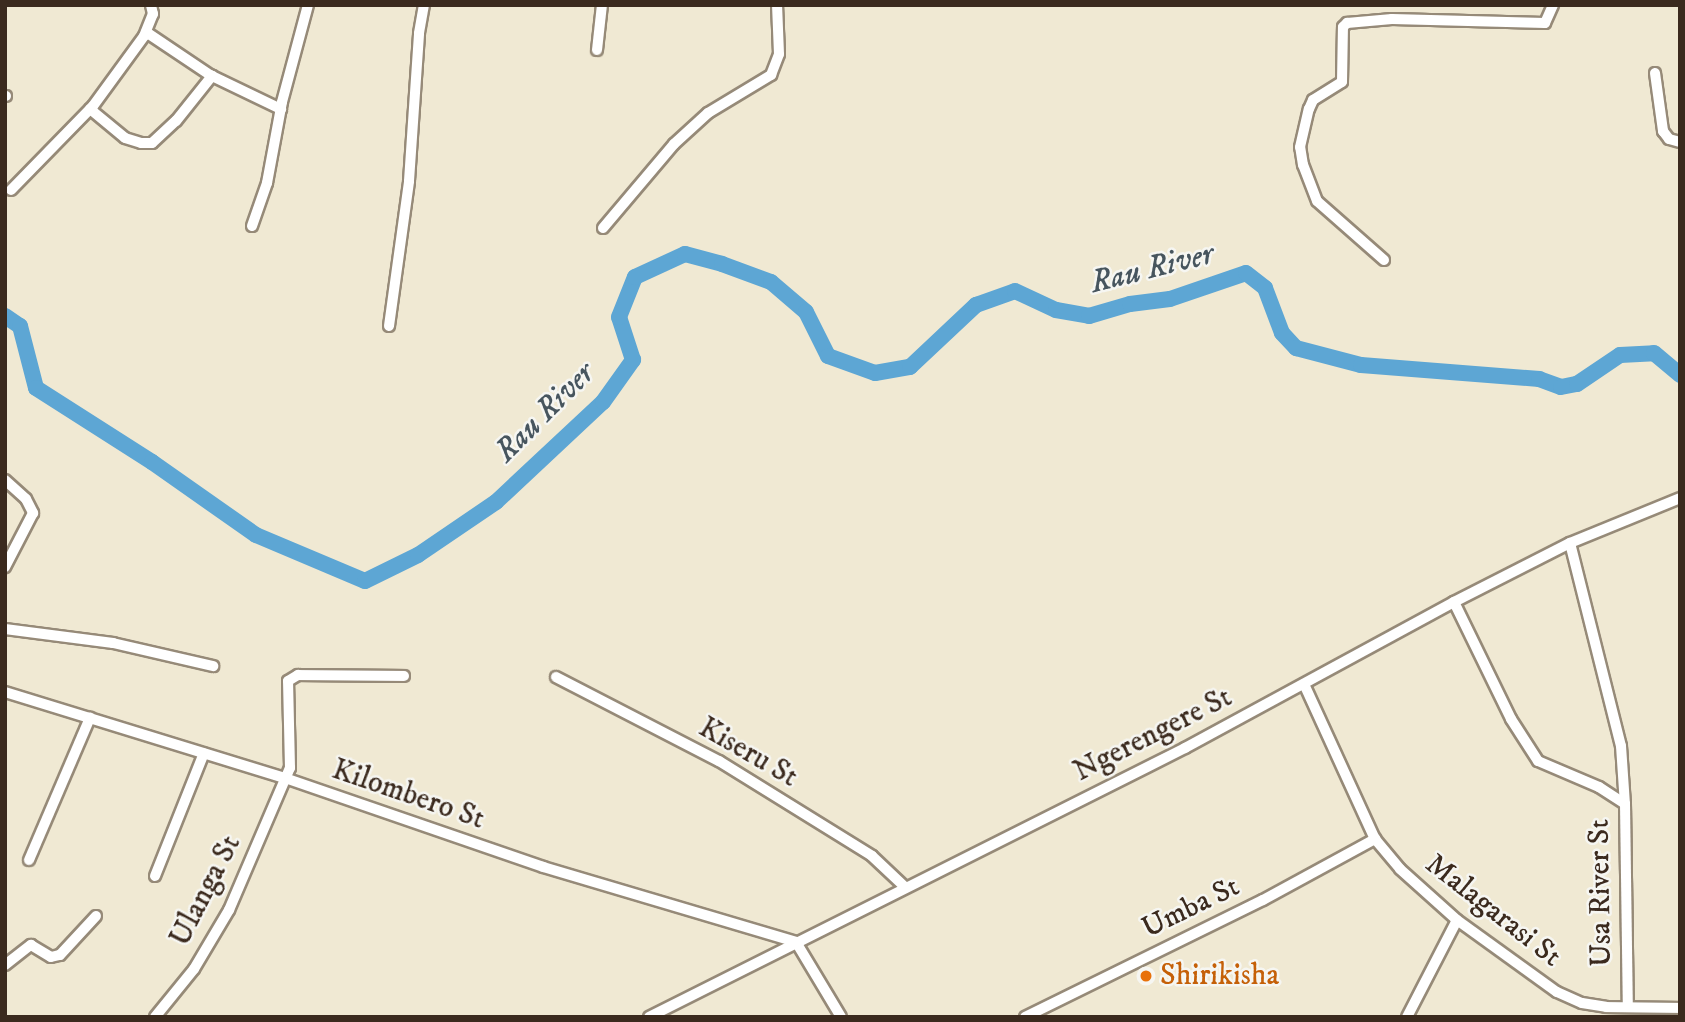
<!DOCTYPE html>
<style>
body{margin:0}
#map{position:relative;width:1685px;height:1022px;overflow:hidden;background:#f0e9d3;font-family:"IM FELL DW Pica",serif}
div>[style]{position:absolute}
.river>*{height:16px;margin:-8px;padding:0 8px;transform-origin:8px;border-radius:8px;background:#5da6d4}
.roads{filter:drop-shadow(2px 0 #968a78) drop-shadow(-2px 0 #968a78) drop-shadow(0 2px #968a78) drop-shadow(0 -2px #968a78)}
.minor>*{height:10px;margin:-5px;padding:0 5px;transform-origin:5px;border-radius:5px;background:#fff}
.dots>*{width:19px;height:19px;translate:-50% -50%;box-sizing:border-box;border:4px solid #f6f6f2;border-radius:50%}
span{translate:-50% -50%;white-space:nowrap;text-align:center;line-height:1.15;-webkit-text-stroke:5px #f6f6f2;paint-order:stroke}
.street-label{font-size:30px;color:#3b2a1e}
.food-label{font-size:30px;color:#c56008}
.left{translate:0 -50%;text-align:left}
.water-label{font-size:32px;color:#47555e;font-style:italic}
.frame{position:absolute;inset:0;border:7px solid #3b2a1e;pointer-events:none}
</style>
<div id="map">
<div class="river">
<i style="left:5px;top:316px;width:18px;rotate:34deg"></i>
<i style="left:20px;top:326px;width:64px;rotate:75.5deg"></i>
<i style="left:36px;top:388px;width:138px;rotate:32.5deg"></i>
<i style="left:152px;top:462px;width:127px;rotate:35.1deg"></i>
<i style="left:256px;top:535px;width:118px;rotate:22.9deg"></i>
<i style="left:365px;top:581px;width:59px;rotate:-26.1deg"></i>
<i style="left:418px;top:555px;width:94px;rotate:-34.2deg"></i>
<i style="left:496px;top:502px;width:146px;rotate:-43.1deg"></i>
<i style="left:603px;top:402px;width:52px;rotate:-54.5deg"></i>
<i style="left:633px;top:360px;width:45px;rotate:-108deg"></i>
<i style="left:619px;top:317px;width:43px;rotate:-68.2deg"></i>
<i style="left:635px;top:277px;width:55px;rotate:-24.7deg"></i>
<i style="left:685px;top:254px;width:38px;rotate:15deg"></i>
<i style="left:722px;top:264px;width:52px;rotate:20.2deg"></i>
<i style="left:771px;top:282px;width:46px;rotate:40.6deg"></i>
<i style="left:806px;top:312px;width:49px;rotate:63.4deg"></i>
<i style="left:828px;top:356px;width:50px;rotate:19.9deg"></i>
<i style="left:875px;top:373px;width:36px;rotate:-10deg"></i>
<i style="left:910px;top:367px;width:91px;rotate:-43.2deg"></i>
<i style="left:976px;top:305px;width:41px;rotate:-19.7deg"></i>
<i style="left:1015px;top:291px;width:45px;rotate:24.9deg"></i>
<i style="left:1056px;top:310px;width:34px;rotate:10deg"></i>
<i style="left:1089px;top:316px;width:43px;rotate:-16.3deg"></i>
<i style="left:1130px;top:304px;width:40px;rotate:-7.1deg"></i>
<i style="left:1170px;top:299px;width:80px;rotate:-18.9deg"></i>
<i style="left:1246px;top:273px;width:24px;rotate:38deg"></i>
<i style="left:1265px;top:288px;width:48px;rotate:69.3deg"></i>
<i style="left:1282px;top:333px;width:21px;rotate:47deg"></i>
<i style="left:1296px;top:348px;width:67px;rotate:14.7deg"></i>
<i style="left:1361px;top:365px;width:179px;rotate:4.5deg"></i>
<i style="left:1539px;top:379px;width:23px;rotate:20deg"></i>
<i style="left:1561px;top:387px;width:16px;rotate:-11deg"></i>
<i style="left:1577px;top:384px;width:52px;rotate:-34deg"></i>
<i style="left:1620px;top:355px;width:34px;rotate:-3deg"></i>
<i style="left:1654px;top:353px;width:34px;rotate:40deg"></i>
</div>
<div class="roads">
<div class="minor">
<i style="left:146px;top:32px;width:77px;rotate:33.9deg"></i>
<i style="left:210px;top:75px;width:79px;rotate:25.6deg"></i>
<i style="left:597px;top:50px;width:45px;rotate:-83.7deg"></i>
<i style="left:1655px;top:73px;width:59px;rotate:82.1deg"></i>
<i style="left:1663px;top:131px;width:10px;rotate:53deg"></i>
<i style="left:1669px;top:139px;width:11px;rotate:15deg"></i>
<i style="left:5px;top:96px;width:1px"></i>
<i style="left:90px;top:109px;width:45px;rotate:39.6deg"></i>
<i style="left:125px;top:138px;width:17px;rotate:17deg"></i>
<i style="left:141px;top:143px;width:11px"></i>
<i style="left:152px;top:143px;width:33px;rotate:-43deg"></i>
<i style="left:176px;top:121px;width:58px;rotate:-51.3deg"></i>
<i style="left:11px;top:190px;width:117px;rotate:-45.7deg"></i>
<i style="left:93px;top:106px;width:87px;rotate:-53.9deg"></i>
<i style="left:144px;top:36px;width:24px;rotate:-68deg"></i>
<i style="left:153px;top:14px;width:9px;rotate:-103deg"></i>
<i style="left:252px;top:226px;width:46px;rotate:-70.8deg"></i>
<i style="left:267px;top:183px;width:82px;rotate:-79.5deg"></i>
<i style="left:282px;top:102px;width:100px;rotate:-75deg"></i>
<i style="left:603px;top:228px;width:110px;rotate:-49.8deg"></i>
<i style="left:674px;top:144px;width:46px;rotate:-42.4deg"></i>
<i style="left:708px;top:113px;width:74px;rotate:-31.1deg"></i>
<i style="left:771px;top:75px;width:22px;rotate:-69deg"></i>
<i style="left:779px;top:54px;width:49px;rotate:-92.3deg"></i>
<i style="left:1384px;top:260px;width:89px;rotate:-138.6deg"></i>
<i style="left:1317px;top:201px;width:39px;rotate:-111deg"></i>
<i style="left:1303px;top:165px;width:18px;rotate:-99deg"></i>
<i style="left:1300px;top:147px;width:39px;rotate:-77deg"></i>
<i style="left:1309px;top:109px;width:10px;rotate:-66deg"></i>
<i style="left:1313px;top:100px;width:34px;rotate:-32deg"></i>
<i style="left:1342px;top:82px;width:55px;rotate:-89deg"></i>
<i style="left:1343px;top:27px;width:6px;rotate:-45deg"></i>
<i style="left:1347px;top:23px;width:45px;rotate:-5.1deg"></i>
<i style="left:1392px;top:19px;width:153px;rotate:1.5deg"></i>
<i style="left:1545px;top:23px;width:20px;rotate:-66deg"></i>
<i style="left:389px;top:326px;width:146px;rotate:-82.1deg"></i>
<i style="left:409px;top:181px;width:148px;rotate:-86.1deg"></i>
<i style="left:419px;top:33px;width:28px;rotate:-80deg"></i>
<i style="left:5px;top:480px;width:28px;rotate:42deg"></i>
<i style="left:26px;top:499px;width:16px;rotate:63deg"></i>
<i style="left:33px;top:513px;width:61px;rotate:117.4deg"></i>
<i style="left:1570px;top:543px;width:209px;rotate:75.9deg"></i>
<i style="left:1621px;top:746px;width:58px;rotate:86.1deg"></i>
<i style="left:1625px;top:804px;width:203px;rotate:89.2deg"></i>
<i style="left:1454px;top:602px;width:130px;rotate:64deg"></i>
<i style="left:1511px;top:719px;width:50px;rotate:57.3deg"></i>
<i style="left:1538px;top:761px;width:66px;rotate:23.1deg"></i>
<i style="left:1599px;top:787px;width:31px;rotate:33deg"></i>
<i style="left:5px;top:629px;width:109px;rotate:7.4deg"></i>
<i style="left:113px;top:643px;width:103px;rotate:13deg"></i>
<i style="left:556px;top:677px;width:183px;rotate:27.3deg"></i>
<i style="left:719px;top:761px;width:180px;rotate:31.8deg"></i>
<i style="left:872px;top:856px;width:45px;rotate:43.2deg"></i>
<i style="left:1304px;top:684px;width:170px;rotate:65.4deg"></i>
<i style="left:1375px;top:839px;width:39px;rotate:50deg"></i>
<i style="left:1400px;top:869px;width:76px;rotate:41.8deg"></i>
<i style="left:1457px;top:920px;width:123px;rotate:35.8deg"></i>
<i style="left:1557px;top:992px;width:27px;rotate:24deg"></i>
<i style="left:1582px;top:1003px;width:24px;rotate:9deg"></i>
<i style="left:1606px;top:1007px;width:74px;rotate:0.8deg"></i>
<i style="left:5px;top:692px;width:293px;rotate:17.1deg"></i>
<i style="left:285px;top:778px;width:273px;rotate:19deg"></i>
<i style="left:543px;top:867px;width:264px;rotate:16.5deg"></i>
<i style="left:796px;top:942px;width:87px;rotate:59deg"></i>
<i style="left:29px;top:860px;width:155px;rotate:-66.8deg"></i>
<i style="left:155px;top:876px;width:132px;rotate:-68.3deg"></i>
<i style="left:5px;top:965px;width:33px;rotate:-38deg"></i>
<i style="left:31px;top:945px;width:23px;rotate:31deg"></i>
<i style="left:51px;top:957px;width:9px;rotate:-13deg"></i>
<i style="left:60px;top:955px;width:53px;rotate:-47.3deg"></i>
<i style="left:155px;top:1017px;width:62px;rotate:-50.9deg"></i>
<i style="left:194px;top:969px;width:69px;rotate:-59.3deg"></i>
<i style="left:229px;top:910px;width:155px;rotate:-66.8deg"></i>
<i style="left:290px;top:768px;width:87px;rotate:-91.3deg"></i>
<i style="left:288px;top:681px;width:12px;rotate:-31deg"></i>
<i style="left:298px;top:675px;width:106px;rotate:0.5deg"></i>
<i style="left:649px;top:1017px;width:600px;rotate:-26.65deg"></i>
<i style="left:1185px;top:748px;width:306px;rotate:-28.5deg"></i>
<i style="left:1454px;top:602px;width:130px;rotate:-27deg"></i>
<i style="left:1570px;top:543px;width:119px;rotate:-22.2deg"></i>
<i style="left:1025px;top:1017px;width:265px;rotate:-26.2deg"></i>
<i style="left:1263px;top:900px;width:128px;rotate:-28.6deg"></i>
<i style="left:1407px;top:1017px;width:109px;rotate:-62.7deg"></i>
</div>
</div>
<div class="dots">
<i style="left:1146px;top:976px;background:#e8710a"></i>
</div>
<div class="street-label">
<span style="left:1153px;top:735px;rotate:-27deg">Ngerengere St</span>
<span style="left:748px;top:753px;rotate:30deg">Kiseru St</span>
<span style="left:408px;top:795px;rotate:19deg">Kilombero St</span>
<span style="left:206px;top:891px;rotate:-63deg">Ulanga St</span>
<span style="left:1601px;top:893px;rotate:-91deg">Usa River St</span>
<span style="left:1191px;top:908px;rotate:-26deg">Umba St</span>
<span style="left:1493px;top:911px;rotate:38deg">Malagarasi St</span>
</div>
<div class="food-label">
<span class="left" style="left:1160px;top:976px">Shirikisha</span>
</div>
<div class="water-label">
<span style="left:1152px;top:269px;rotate:-14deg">Rau River</span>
<span style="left:545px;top:413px;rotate:-45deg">Rau River</span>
</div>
<div class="frame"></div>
</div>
